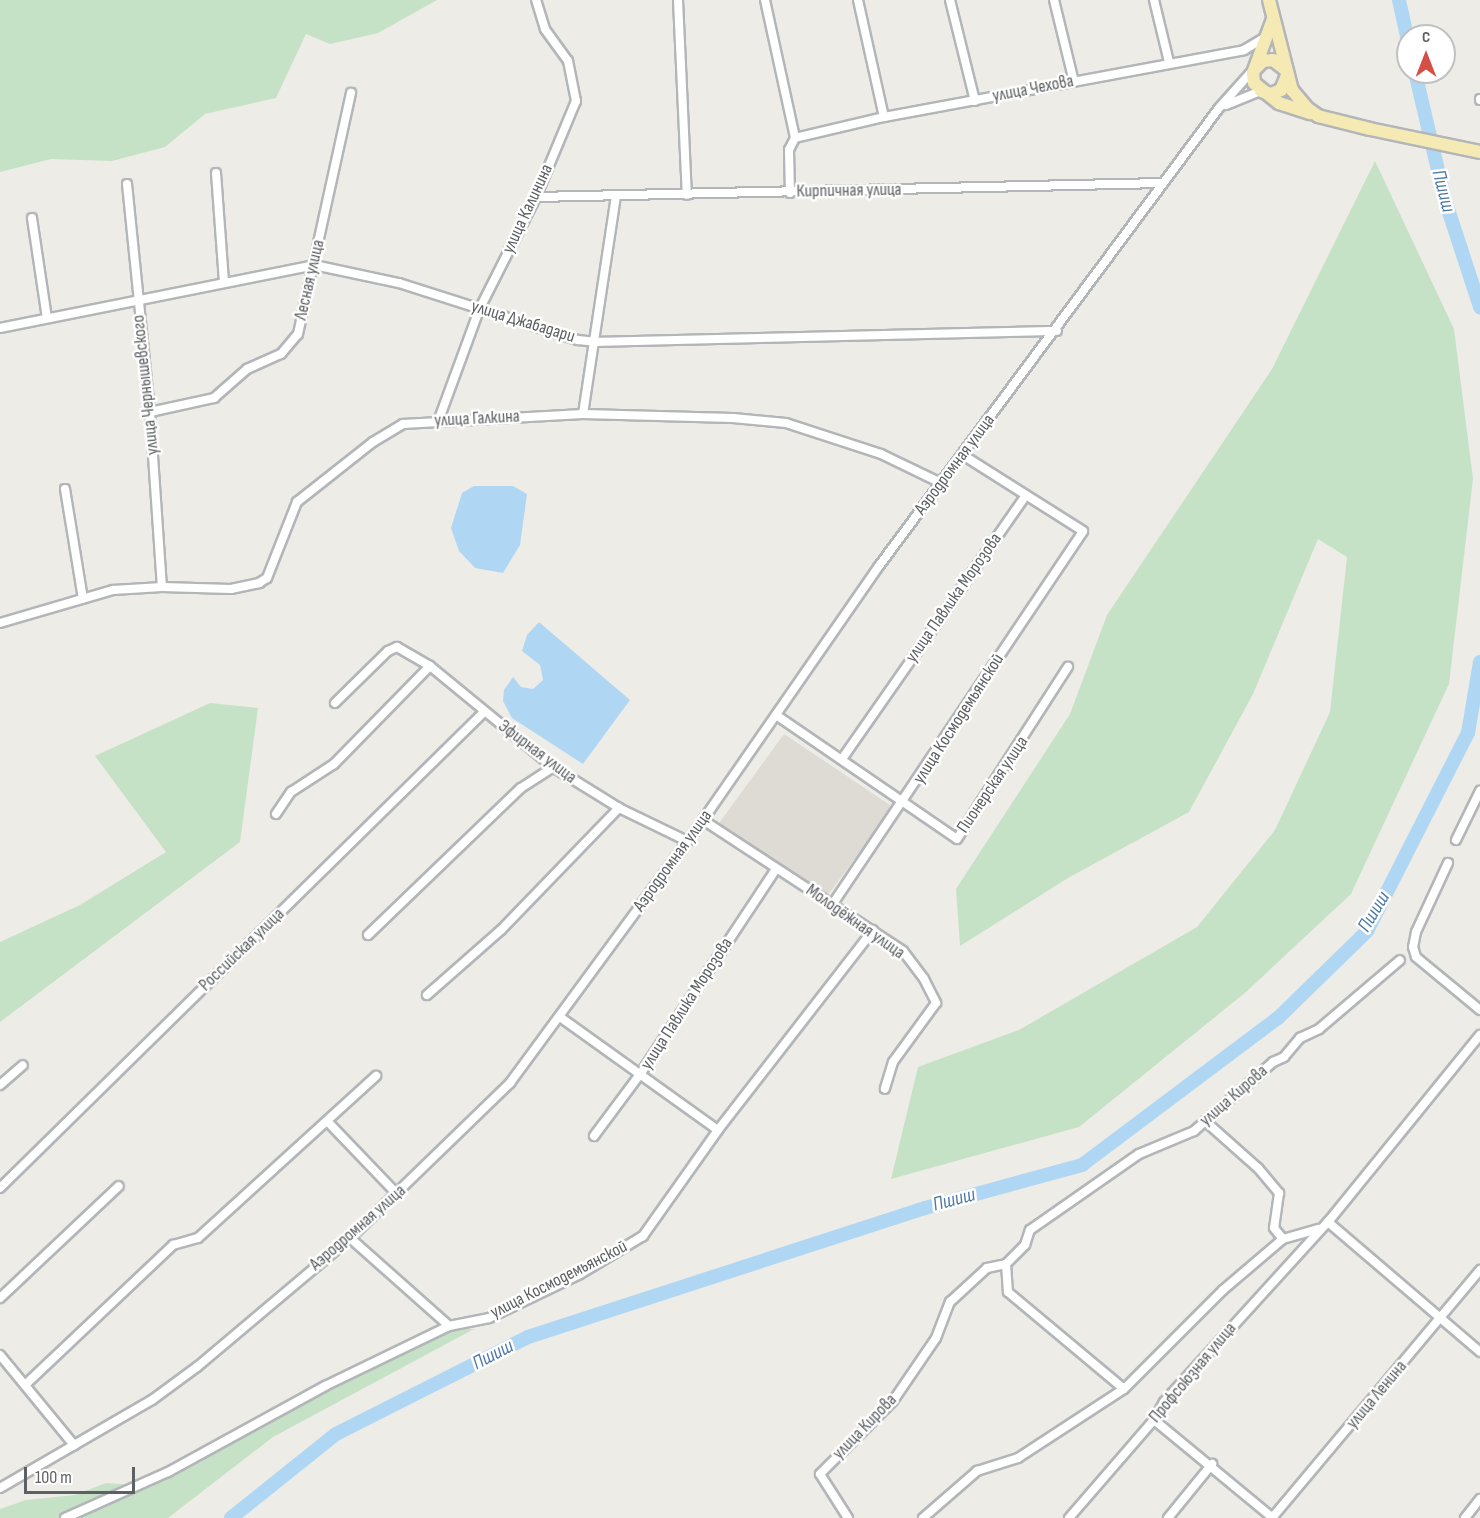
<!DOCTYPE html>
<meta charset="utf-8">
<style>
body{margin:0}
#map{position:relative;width:1480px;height:1518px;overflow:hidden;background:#eeece6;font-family:"Sofia Sans Condensed",sans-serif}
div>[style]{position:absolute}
.education>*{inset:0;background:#dedbd4}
.green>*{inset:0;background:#c6e2c6}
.water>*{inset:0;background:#afd7f4}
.river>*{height:14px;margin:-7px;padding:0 7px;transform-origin:7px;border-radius:7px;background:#afd7f4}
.roads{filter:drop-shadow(2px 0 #b3b6b9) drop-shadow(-2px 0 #b3b6b9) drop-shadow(0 2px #b3b6b9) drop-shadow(0 -2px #b3b6b9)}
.minor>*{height:8px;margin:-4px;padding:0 4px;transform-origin:4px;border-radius:4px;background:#fff}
.primary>*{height:12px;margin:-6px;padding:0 6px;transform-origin:6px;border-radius:6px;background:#f5eab4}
span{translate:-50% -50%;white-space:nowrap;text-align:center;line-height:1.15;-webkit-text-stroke:5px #fff;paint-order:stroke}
.street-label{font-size:18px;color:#5e6164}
.water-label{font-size:20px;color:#4e79a5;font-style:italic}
.north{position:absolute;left:1396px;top:24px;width:60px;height:60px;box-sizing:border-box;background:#fff;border:2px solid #bfc0c1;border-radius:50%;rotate:0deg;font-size:16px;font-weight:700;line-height:24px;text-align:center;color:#5e6164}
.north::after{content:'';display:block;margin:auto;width:21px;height:27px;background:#d45046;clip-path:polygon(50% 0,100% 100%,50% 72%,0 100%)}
.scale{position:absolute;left:24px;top:1467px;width:111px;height:27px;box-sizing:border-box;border:3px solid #5e6164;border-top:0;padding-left:8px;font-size:18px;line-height:21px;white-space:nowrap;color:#5e6164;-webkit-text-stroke:4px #fff;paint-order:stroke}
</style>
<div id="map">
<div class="education">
<i style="clip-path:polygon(784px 734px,890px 805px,886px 816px,825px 899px,717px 826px)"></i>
</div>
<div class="green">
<i style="clip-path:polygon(0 0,437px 0,378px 33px,330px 44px,306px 34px,276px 98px,205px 114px,165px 147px,112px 161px,51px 159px,0 172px)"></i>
<i style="clip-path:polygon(1375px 161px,1454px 329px,1473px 479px,1449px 684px,1351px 894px,1246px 992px,1079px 1127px,891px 1179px,918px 1067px,1019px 1030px,1197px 927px,1275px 830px,1330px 712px,1347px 557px,1318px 539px,1253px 694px,1189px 812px,1068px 878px,960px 946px,956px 889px,1070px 714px,1107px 615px,1272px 369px)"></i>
<i style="clip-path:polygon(210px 703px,258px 708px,240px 842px,0 1022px,0 942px,80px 905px,166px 852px,95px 756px)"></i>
<i style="clip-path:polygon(452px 1329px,474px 1329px,273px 1437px,168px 1518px,0 1518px,0 1509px,26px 1500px,75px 1495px,106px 1483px,147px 1486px,175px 1476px,289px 1411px)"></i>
</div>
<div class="water">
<i style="clip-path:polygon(474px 486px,513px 486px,527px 494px,520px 545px,503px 573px,475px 568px,459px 551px,451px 528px,462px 493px)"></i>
<i style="clip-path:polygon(539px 622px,630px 700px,583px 764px,512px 718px,503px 701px,504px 690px,513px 677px,521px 687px,533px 689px,543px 680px,540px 665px,522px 651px,527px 635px)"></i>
</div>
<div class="river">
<i style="left:1399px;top:0;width:42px;rotate:77.6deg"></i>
<i style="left:1415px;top:72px;width:131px;rotate:76.8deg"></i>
<i style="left:1445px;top:200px;width:113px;rotate:71.9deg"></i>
<i style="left:231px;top:1518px;width:134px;rotate:-38.7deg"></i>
<i style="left:336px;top:1434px;width:215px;rotate:-26.8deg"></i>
<i style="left:528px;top:1337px;width:417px;rotate:-18deg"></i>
<i style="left:925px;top:1208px;width:163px;rotate:-15.3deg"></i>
<i style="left:1082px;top:1165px;width:245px;rotate:-36.9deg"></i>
<i style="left:1278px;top:1018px;width:124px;rotate:-44.3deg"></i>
<i style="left:1367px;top:931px;width:222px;rotate:-63deg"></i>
<i style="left:1468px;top:733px;width:72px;rotate:-80.4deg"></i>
</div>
<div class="roads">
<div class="minor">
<i style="left:678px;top:0;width:195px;rotate:87.4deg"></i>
<i style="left:765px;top:0;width:141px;rotate:77.7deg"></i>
<i style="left:795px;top:138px;width:13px;rotate:117deg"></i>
<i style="left:789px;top:150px;width:43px;rotate:88.7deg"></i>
<i style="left:858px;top:0;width:120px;rotate:77.5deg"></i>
<i style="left:950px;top:0;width:104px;rotate:76.1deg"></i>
<i style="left:1054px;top:0;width:84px;rotate:76.3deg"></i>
<i style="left:1154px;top:0;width:64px;rotate:76.4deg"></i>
<i style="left:1480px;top:100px;width:1px;rotate:-90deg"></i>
<i style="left:1226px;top:105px;width:37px;rotate:-22deg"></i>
<i style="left:795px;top:138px;width:91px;rotate:-13.3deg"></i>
<i style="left:884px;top:117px;width:366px;rotate:-10.5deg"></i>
<i style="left:1244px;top:50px;width:27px;rotate:-31deg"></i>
<i style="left:216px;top:173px;width:108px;rotate:85.8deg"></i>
<i style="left:127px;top:184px;width:229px;rotate:84.2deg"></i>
<i style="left:150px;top:412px;width:175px;rotate:86.1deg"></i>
<i style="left:536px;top:197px;width:627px;rotate:-1.28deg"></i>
<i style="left:32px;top:218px;width:101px;rotate:81.5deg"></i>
<i style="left:0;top:328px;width:320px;rotate:-11.3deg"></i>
<i style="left:314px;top:265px;width:87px;rotate:12deg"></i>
<i style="left:399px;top:283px;width:188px;rotate:17.7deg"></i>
<i style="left:578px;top:340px;width:19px;rotate:6deg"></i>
<i style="left:597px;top:342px;width:460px;rotate:-1.4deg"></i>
<i style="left:150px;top:412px;width:66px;rotate:-12.3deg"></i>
<i style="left:214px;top:398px;width:44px;rotate:-41.3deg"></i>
<i style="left:247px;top:369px;width:37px;rotate:-24deg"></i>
<i style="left:281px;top:354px;width:26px;rotate:-50deg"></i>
<i style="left:298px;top:334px;width:247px;rotate:-77.6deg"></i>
<i style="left:583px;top:414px;width:220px;rotate:-81.4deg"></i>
<i style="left:439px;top:419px;width:116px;rotate:-69.8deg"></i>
<i style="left:479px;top:310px;width:127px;rotate:-63.2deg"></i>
<i style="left:536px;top:197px;width:104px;rotate:-67.4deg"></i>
<i style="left:576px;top:101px;width:41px;rotate:-101.3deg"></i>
<i style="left:568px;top:61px;width:39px;rotate:-126deg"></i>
<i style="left:545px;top:29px;width:30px;rotate:-107deg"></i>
<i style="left:65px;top:489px;width:111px;rotate:80.7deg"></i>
<i style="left:0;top:623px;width:118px;rotate:-16.3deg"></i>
<i style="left:113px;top:590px;width:49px;rotate:-3.5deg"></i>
<i style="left:162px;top:587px;width:69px;rotate:1.7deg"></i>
<i style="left:231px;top:589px;width:29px;rotate:-12deg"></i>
<i style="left:259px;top:583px;width:9px;rotate:-32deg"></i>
<i style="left:267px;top:578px;width:82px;rotate:-68.5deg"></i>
<i style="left:297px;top:502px;width:97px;rotate:-38.3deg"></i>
<i style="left:373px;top:442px;width:35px;rotate:-31deg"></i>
<i style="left:403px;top:424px;width:180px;rotate:-3.2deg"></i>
<i style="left:583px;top:414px;width:150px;rotate:1.5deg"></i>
<i style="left:733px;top:418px;width:53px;rotate:5.4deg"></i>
<i style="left:786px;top:423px;width:100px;rotate:18.1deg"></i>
<i style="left:881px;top:454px;width:67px;rotate:25.8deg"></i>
<i style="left:335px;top:703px;width:74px;rotate:-44.5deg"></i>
<i style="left:388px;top:651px;width:10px;rotate:-24deg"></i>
<i style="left:397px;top:647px;width:38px;rotate:30deg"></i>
<i style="left:430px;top:666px;width:159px;rotate:39.4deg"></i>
<i style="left:553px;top:767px;width:78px;rotate:31.8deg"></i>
<i style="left:619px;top:808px;width:76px;rotate:25.9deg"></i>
<i style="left:776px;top:715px;width:219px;rotate:34.4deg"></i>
<i style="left:957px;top:839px;width:205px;rotate:-57.2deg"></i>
<i style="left:842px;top:759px;width:320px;rotate:-55.1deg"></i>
<i style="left:276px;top:814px;width:27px;rotate:-56deg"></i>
<i style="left:291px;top:792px;width:51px;rotate:-33.1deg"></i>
<i style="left:334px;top:764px;width:137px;rotate:-45.6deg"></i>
<i style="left:703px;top:820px;width:239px;rotate:33.2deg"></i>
<i style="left:903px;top:951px;width:35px;rotate:53deg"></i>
<i style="left:924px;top:979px;width:27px;rotate:63deg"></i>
<i style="left:936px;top:1003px;width:73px;rotate:126.1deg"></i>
<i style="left:893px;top:1062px;width:28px;rotate:107deg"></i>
<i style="left:1456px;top:840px;width:55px;rotate:-63.9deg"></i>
<i style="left:1448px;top:863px;width:76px;rotate:114.9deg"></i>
<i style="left:1416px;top:932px;width:15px;rotate:101deg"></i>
<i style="left:1413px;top:947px;width:10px;rotate:73deg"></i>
<i style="left:1416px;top:957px;width:83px;rotate:39.6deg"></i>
<i style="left:832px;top:905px;width:450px;rotate:-56.1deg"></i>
<i style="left:1083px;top:531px;width:142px;rotate:-147.7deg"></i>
<i style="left:368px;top:935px;width:212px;rotate:-43.9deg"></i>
<i style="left:521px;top:788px;width:38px;rotate:-33deg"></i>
<i style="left:427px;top:995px;width:98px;rotate:-41.3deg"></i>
<i style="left:501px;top:930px;width:170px;rotate:-46deg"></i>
<i style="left:560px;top:1017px;width:194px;rotate:35.6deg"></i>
<i style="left:0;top:1085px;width:30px;rotate:-41deg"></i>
<i style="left:1205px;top:1121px;width:71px;rotate:41.6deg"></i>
<i style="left:1258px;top:1168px;width:33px;rotate:50deg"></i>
<i style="left:1279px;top:1193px;width:35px;rotate:98deg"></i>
<i style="left:1274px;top:1228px;width:14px;rotate:51deg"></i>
<i style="left:328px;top:1122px;width:101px;rotate:46.2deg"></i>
<i style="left:594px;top:1136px;width:79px;rotate:-53.3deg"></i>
<i style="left:641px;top:1073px;width:245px;rotate:-56.5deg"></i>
<i style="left:0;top:1188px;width:679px;rotate:-44.52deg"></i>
<i style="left:1328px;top:1222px;width:200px;rotate:40.5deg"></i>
<i style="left:350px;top:1238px;width:132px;rotate:41.6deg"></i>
<i style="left:1006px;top:1264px;width:27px;rotate:-45deg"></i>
<i style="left:1025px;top:1245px;width:16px;rotate:-72deg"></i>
<i style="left:1030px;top:1230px;width:133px;rotate:-34.9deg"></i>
<i style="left:1139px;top:1154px;width:60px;rotate:-22.7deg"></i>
<i style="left:1194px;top:1131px;width:105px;rotate:-41.1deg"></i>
<i style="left:1273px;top:1062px;width:12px;rotate:-24deg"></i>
<i style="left:1284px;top:1057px;width:25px;rotate:-50deg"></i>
<i style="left:1300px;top:1038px;width:21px;rotate:-25deg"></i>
<i style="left:1319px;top:1029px;width:106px;rotate:-40.4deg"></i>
<i style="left:0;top:1298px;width:163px;rotate:-43.3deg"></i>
<i style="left:0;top:1355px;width:117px;rotate:50.6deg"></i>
<i style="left:25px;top:1385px;width:204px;rotate:-43.4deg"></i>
<i style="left:173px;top:1245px;width:26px;rotate:-16deg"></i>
<i style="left:198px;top:1238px;width:241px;rotate:-42.3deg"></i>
<i style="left:1154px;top:1420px;width:154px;rotate:39.5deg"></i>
<i style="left:0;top:1488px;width:176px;rotate:-30.1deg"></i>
<i style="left:152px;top:1400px;width:56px;rotate:-36.3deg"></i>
<i style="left:197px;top:1367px;width:200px;rotate:-40.1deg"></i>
<i style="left:350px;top:1238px;width:223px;rotate:-44.1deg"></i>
<i style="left:510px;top:1083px;width:326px;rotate:-53.7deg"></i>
<i style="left:703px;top:820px;width:309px;rotate:-55.3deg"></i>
<i style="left:879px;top:566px;width:570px;rotate:-53.41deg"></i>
<i style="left:1219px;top:108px;width:52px;rotate:-48.1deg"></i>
<i style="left:65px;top:1518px;width:113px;rotate:-24.1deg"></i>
<i style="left:168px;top:1472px;width:179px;rotate:-28.7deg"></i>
<i style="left:325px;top:1386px;width:138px;rotate:-25.8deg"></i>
<i style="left:449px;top:1326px;width:41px;rotate:-11.3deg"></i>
<i style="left:489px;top:1318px;width:101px;rotate:-25.8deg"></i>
<i style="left:580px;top:1274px;width:74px;rotate:-31.1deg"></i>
<i style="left:643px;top:1236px;width:130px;rotate:-54.7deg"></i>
<i style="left:718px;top:1130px;width:253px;rotate:-52.2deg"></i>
<i style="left:848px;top:1518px;width:52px;rotate:-122.5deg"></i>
<i style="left:820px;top:1474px;width:103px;rotate:-45deg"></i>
<i style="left:893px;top:1401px;width:76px;rotate:-55.7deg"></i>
<i style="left:936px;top:1338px;width:39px;rotate:-69deg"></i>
<i style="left:950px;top:1302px;width:50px;rotate:-42.6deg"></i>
<i style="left:987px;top:1268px;width:19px;rotate:-12deg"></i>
<i style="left:1006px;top:1264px;width:28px;rotate:86deg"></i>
<i style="left:1008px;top:1292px;width:151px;rotate:39.9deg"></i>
<i style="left:923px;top:1518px;width:72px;rotate:-41deg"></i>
<i style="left:977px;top:1471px;width:43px;rotate:-17.6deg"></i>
<i style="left:1018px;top:1458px;width:126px;rotate:-33.1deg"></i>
<i style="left:1124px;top:1389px;width:140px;rotate:-45deg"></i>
<i style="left:1223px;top:1290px;width:79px;rotate:-40.4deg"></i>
<i style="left:1283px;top:1239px;width:37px;rotate:-16deg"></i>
<i style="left:1069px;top:1518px;width:130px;rotate:-49.1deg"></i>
<i style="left:1154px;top:1420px;width:21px;rotate:-61deg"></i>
<i style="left:1164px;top:1402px;width:244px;rotate:-47.7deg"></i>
<i style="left:1328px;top:1222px;width:241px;rotate:-50.9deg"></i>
<i style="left:1168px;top:1518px;width:70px;rotate:-50.8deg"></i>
<i style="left:1272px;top:1518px;width:324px;rotate:-50deg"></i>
<i style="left:1465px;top:1518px;width:24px;rotate:-52deg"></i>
</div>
<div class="primary">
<i style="left:1269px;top:0;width:93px;rotate:75.7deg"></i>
<i style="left:1292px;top:90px;width:23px;rotate:50deg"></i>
<i style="left:1307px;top:108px;width:14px;rotate:36deg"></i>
<i style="left:1318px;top:116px;width:54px;rotate:14deg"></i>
<i style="left:1370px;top:129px;width:112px;rotate:11.8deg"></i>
<i style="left:1273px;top:19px;width:58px;rotate:110.3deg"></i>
<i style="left:1253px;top:73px;width:10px;rotate:84deg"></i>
<i style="left:1254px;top:83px;width:32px;rotate:39deg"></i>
<i style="left:1279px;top:103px;width:33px;rotate:18deg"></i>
<i style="left:1255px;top:69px;width:11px;rotate:-45deg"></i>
<i style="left:1263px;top:61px;width:10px;rotate:-6deg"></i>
<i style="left:1273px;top:60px;width:16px;rotate:38deg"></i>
<i style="left:1261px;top:91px;width:10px;rotate:17deg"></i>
<i style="left:1271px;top:94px;width:11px;rotate:-22deg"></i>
<i style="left:1281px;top:90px;width:16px;rotate:-68deg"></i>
</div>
</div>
<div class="street-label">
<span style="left:1033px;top:89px;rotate:-11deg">улица Чехова</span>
<span style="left:849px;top:191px;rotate:-1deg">Кирпичная улица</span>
<span style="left:528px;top:209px;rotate:-65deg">улица Калинина</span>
<span style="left:310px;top:280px;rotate:-77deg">Лесная улица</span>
<span style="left:523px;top:322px;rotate:17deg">улица Джабадари</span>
<span style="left:146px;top:385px;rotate:-96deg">улица Чернышевского</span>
<span style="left:477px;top:419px;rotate:-3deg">улица Галкина</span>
<span style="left:955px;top:465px;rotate:-53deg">Аэродромная улица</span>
<span style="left:954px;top:598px;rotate:-55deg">улица Павлика Морозова</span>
<span style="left:959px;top:719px;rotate:-57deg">улица Космодемьянской</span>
<span style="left:537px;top:752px;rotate:37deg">Эфирная улица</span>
<span style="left:993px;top:785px;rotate:-56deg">Пионерская улица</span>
<span style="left:673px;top:861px;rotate:-54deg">Аэродромная улица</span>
<span style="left:855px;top:922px;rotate:35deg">Молодёжная улица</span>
<span style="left:242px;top:950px;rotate:-44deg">Российская улица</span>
<span style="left:687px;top:1004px;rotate:-57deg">улица Павлика Морозова</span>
<span style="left:1234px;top:1096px;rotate:-41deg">улица Кирова</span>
<span style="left:358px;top:1228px;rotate:-41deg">Аэродромная улица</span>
<span style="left:559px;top:1280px;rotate:-27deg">улица Космодемьянской</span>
<span style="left:1193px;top:1373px;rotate:-50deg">Профсоюзная улица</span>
<span style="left:1377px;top:1395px;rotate:-50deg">улица Ленина</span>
<span style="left:865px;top:1427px;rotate:-46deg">улица Кирова</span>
</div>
<div class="water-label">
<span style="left:1443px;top:191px;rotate:75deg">Пшиш</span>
<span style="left:1374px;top:912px;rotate:-59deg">Пшиш</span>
<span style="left:954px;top:1200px;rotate:-15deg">Пшиш</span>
<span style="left:493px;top:1355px;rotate:-27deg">Пшиш</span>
</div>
<div class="north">С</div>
<div class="scale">100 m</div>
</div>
